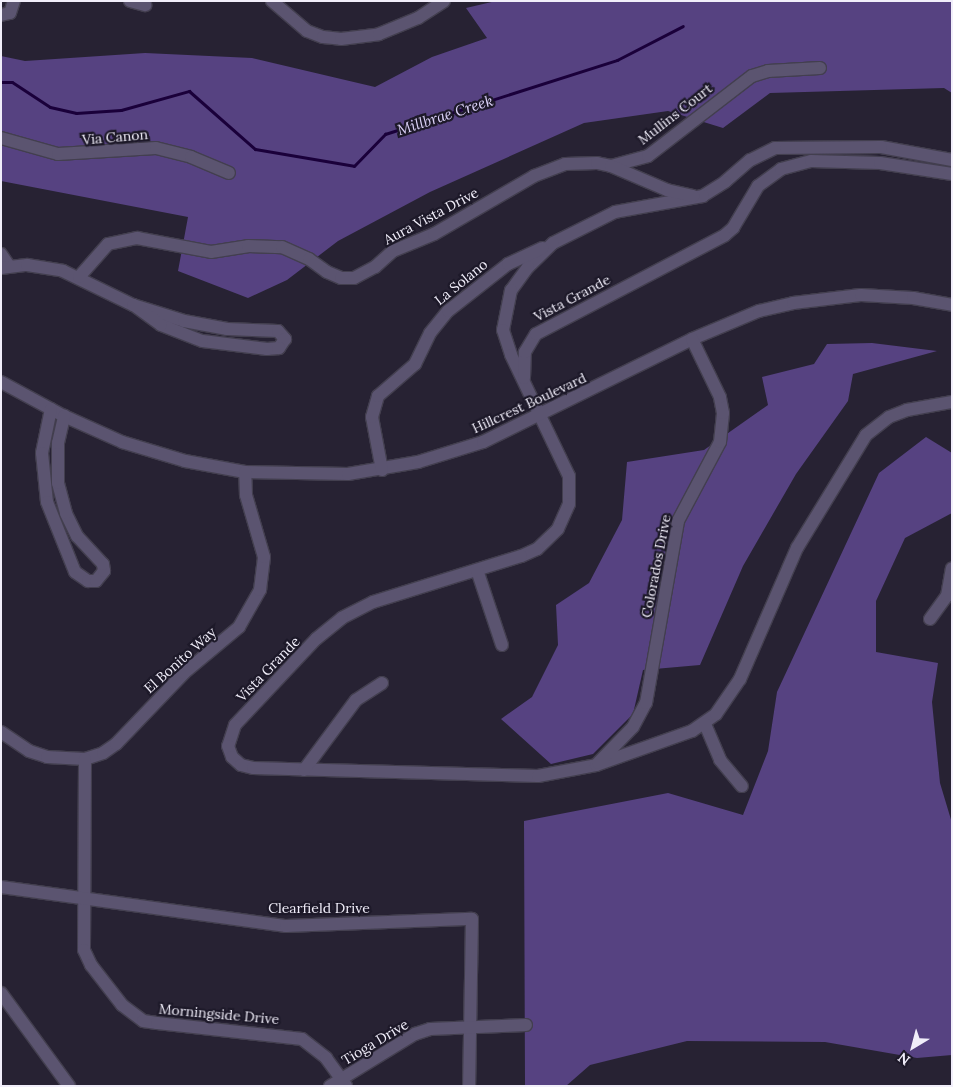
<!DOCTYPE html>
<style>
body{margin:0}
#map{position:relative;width:953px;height:1087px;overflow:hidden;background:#272233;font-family:Lora,serif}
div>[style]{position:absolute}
.forest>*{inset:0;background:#564281}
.stream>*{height:3px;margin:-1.5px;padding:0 1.5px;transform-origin:1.5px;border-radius:1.5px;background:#1a003a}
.roads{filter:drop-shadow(1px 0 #433f4f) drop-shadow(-1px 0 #433f4f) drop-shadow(0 1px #433f4f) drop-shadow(0 -1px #433f4f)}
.minor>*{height:12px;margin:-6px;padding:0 6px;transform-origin:6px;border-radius:6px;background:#5b5470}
span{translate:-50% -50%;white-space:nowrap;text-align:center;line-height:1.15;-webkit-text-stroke:4.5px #1d1929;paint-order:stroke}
.street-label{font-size:14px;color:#f1eefa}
.water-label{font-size:15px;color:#dad0f6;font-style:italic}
.frame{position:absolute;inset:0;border:2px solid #f1eefa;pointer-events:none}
.north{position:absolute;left:888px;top:1022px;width:50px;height:50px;-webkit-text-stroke:4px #1d1929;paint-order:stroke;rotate:217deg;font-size:14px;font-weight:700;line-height:20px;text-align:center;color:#f1eefa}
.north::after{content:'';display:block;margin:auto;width:18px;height:22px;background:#f1eefa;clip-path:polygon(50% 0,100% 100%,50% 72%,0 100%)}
</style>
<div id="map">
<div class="forest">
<i style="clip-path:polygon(496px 1px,952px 1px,952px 93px,944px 88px,770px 93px,723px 128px,668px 111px,584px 123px,430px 192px,338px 241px,287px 280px,248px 298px,178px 271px,188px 217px,1px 181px,1px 56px,25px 61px,145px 53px,252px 58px,375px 87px,432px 57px,487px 38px,466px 8px)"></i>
<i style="clip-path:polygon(872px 343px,937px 351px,853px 374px,848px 401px,796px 474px,743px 566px,700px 665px,643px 670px,633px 714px,593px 754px,551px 764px,501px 719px,532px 697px,558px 645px,556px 605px,589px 583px,622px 520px,627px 462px,704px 450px,768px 405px,762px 377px,814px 364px,827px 344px)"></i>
<i style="clip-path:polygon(926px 437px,952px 453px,952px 513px,905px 538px,876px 601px,876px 652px,938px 663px,932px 702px,940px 783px,952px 823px,952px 1055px,917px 1058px,825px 1042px,687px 1041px,590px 1065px,566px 1086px,525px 1086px,524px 821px,668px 793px,743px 815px,768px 751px,777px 692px,879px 473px)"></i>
</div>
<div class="stream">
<i style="left:1px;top:82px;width:11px"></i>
<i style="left:12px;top:82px;width:45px;rotate:33.3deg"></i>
<i style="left:50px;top:107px;width:27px;rotate:13deg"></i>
<i style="left:76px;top:113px;width:45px;rotate:-3.8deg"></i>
<i style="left:121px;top:110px;width:71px;rotate:-15.6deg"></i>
<i style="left:189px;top:91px;width:88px;rotate:41.3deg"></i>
<i style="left:255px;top:149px;width:100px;rotate:9.7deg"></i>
<i style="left:354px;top:166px;width:45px;rotate:-45.9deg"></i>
<i style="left:385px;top:134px;width:244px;rotate:-17.7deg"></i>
<i style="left:617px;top:60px;width:74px;rotate:-27.3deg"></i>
</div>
<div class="roads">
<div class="minor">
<i style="left:130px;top:1px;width:16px;rotate:15deg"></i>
<i style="left:272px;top:1px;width:46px;rotate:40.6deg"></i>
<i style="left:307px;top:31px;width:17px;rotate:21deg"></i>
<i style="left:323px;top:37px;width:18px;rotate:6deg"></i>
<i style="left:341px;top:39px;width:38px;rotate:-7deg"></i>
<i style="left:379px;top:34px;width:42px;rotate:-22.3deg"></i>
<i style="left:418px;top:18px;width:31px;rotate:-33deg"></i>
<i style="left:1px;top:15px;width:9px;rotate:-13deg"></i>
<i style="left:10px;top:13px;width:13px;rotate:-72deg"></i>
<i style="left:1px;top:138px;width:59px;rotate:15.7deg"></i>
<i style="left:58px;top:154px;width:98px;rotate:-3.5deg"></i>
<i style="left:156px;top:148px;width:36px;rotate:14deg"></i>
<i style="left:191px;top:157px;width:41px;rotate:22.8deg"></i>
<i style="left:952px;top:160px;width:72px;rotate:-169.6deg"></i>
<i style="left:881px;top:147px;width:106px;rotate:179.5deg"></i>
<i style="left:775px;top:148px;width:28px;rotate:154deg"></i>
<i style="left:750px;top:160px;width:33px;rotate:139deg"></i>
<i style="left:725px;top:182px;width:26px;rotate:148deg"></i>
<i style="left:703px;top:196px;width:89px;rotate:169.7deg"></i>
<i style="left:615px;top:212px;width:69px;rotate:153.4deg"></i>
<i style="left:553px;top:243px;width:35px;rotate:136deg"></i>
<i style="left:528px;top:267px;width:29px;rotate:126deg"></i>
<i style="left:511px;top:290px;width:41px;rotate:101.3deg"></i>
<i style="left:503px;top:330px;width:26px;rotate:72deg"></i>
<i style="left:511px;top:355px;width:134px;rotate:64.4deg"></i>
<i style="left:569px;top:476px;width:28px;rotate:90deg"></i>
<i style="left:569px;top:504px;width:27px;rotate:114deg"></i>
<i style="left:558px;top:529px;width:29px;rotate:136deg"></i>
<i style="left:537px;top:549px;width:17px;rotate:156deg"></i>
<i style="left:521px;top:556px;width:155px;rotate:162.7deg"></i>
<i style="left:373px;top:602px;width:35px;rotate:153deg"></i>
<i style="left:342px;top:618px;width:33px;rotate:141deg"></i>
<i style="left:316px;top:639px;width:118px;rotate:133.3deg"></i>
<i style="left:235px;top:725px;width:22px;rotate:108deg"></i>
<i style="left:228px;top:746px;width:12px;rotate:70deg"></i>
<i style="left:232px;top:757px;width:12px;rotate:42deg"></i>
<i style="left:241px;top:765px;width:12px;rotate:14deg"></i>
<i style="left:253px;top:768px;width:285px;rotate:1.6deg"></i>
<i style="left:538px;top:776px;width:59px;rotate:-10.7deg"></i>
<i style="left:596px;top:765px;width:102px;rotate:-19.5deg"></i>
<i style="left:692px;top:731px;width:29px;rotate:-35deg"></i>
<i style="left:716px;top:714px;width:42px;rotate:-55.6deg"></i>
<i style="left:740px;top:679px;width:143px;rotate:-66.5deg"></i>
<i style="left:797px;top:548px;width:132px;rotate:-58.6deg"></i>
<i style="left:866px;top:435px;width:29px;rotate:-38deg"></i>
<i style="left:889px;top:417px;width:19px;rotate:-21deg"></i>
<i style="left:907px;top:410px;width:46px;rotate:-10.1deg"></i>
<i style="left:611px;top:166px;width:38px;rotate:-15deg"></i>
<i style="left:648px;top:156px;width:131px;rotate:-37.6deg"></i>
<i style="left:752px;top:76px;width:17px;rotate:-17deg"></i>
<i style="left:768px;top:71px;width:52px;rotate:-3.3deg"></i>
<i style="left:1px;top:254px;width:14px;rotate:56deg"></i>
<i style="left:1px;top:268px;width:26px;rotate:-7deg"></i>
<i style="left:27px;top:265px;width:36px;rotate:9deg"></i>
<i style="left:63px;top:271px;width:78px;rotate:25.9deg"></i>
<i style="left:133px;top:305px;width:53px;rotate:17.4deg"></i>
<i style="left:184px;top:321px;width:44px;rotate:10.5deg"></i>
<i style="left:227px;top:329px;width:51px;rotate:2.2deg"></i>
<i style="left:278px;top:331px;width:11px;rotate:49deg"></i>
<i style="left:285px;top:339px;width:11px;rotate:124deg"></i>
<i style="left:279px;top:348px;width:12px;rotate:175deg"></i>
<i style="left:267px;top:349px;width:65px;rotate:-173deg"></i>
<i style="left:202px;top:341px;width:44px;rotate:-158.7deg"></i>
<i style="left:161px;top:325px;width:34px;rotate:-144deg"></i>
<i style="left:79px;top:277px;width:44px;rotate:-48.7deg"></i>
<i style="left:108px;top:244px;width:30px;rotate:-12deg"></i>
<i style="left:137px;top:238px;width:75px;rotate:10.7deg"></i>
<i style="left:211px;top:252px;width:37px;rotate:-9deg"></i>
<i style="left:248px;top:246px;width:34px;rotate:2deg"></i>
<i style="left:282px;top:247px;width:30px;rotate:24deg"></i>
<i style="left:309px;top:259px;width:22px;rotate:36deg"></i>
<i style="left:327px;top:272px;width:15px;rotate:23deg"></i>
<i style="left:341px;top:278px;width:13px"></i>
<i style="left:354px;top:278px;width:24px;rotate:-28deg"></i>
<i style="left:375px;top:267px;width:24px;rotate:-42deg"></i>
<i style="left:393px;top:251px;width:44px;rotate:-22.5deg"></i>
<i style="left:434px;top:234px;width:116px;rotate:-30.1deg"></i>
<i style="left:534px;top:176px;width:33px;rotate:-21deg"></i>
<i style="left:565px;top:164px;width:32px;rotate:-2deg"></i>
<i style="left:597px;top:163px;width:14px;rotate:12deg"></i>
<i style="left:611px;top:166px;width:61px;rotate:23.2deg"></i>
<i style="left:667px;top:190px;width:27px;rotate:13deg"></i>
<i style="left:524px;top:378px;width:26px;rotate:-88deg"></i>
<i style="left:525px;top:352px;width:21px;rotate:-59deg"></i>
<i style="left:536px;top:334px;width:213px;rotate:-27.6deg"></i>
<i style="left:725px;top:235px;width:11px;rotate:-41deg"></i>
<i style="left:733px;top:228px;width:49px;rotate:-59.2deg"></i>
<i style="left:758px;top:186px;width:29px;rotate:-36deg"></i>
<i style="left:781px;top:169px;width:31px;rotate:-15deg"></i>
<i style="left:811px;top:161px;width:69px;rotate:1.7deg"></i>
<i style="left:880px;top:163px;width:73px;rotate:8.7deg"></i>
<i style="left:1px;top:382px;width:72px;rotate:28.4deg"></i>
<i style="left:64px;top:416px;width:64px;rotate:24.1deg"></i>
<i style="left:122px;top:442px;width:66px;rotate:16.8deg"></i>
<i style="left:185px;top:461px;width:61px;rotate:10.4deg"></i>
<i style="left:245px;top:472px;width:103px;rotate:1.1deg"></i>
<i style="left:348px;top:474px;width:71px;rotate:-9.7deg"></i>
<i style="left:418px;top:462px;width:68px;rotate:-17.1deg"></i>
<i style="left:483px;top:442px;width:233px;rotate:-26.2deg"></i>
<i style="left:692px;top:339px;width:73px;rotate:-22.7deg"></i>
<i style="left:759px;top:311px;width:35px;rotate:-13deg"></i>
<i style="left:793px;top:303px;width:68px;rotate:-6.7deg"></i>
<i style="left:861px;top:295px;width:52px;rotate:3.3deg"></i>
<i style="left:913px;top:298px;width:40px;rotate:10deg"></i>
<i style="left:51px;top:409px;width:45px;rotate:101.6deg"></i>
<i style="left:42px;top:453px;width:49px;rotate:84.2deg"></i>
<i style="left:47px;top:502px;width:75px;rotate:68.2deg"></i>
<i style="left:75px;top:572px;width:16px;rotate:35deg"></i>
<i style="left:88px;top:581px;width:8px"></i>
<i style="left:96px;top:581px;width:13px;rotate:-51deg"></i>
<i style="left:104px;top:571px;width:7px;rotate:-98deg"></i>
<i style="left:103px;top:564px;width:38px;rotate:-133deg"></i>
<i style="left:77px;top:536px;width:25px;rotate:-116deg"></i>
<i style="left:66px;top:513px;width:31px;rotate:-105deg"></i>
<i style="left:58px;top:483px;width:40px;rotate:-90deg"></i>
<i style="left:58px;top:443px;width:28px;rotate:-77deg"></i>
<i style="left:382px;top:470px;width:54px;rotate:-100.7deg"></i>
<i style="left:372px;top:417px;width:22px;rotate:-74deg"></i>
<i style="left:378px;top:396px;width:49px;rotate:-40.9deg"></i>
<i style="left:415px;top:364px;width:34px;rotate:-64deg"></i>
<i style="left:430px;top:333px;width:28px;rotate:-51deg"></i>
<i style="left:448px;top:311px;width:76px;rotate:-38.1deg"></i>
<i style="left:508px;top:264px;width:38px;rotate:-25deg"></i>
<i style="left:477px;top:570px;width:79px;rotate:71.6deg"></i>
<i style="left:930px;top:619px;width:29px;rotate:-54deg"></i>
<i style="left:947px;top:596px;width:28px;rotate:-80deg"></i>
<i style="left:705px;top:724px;width:39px;rotate:67deg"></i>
<i style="left:720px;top:760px;width:34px;rotate:50deg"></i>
<i style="left:1px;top:732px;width:34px;rotate:34deg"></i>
<i style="left:29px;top:751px;width:19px;rotate:18deg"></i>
<i style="left:47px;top:757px;width:38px;rotate:3deg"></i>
<i style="left:85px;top:759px;width:19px;rotate:-18deg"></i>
<i style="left:103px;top:753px;width:16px;rotate:-35deg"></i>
<i style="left:116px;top:744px;width:98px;rotate:-46.2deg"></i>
<i style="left:184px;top:673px;width:72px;rotate:-39.9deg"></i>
<i style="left:239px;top:627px;width:43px;rotate:-60.4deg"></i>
<i style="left:260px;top:590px;width:33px;rotate:-83deg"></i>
<i style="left:264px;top:557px;width:65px;rotate:-106.2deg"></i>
<i style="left:246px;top:495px;width:23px;rotate:-92deg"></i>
<i style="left:85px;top:759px;width:191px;rotate:90.3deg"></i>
<i style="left:84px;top:950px;width:17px;rotate:65deg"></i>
<i style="left:91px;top:965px;width:51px;rotate:52.2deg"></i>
<i style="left:122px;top:1005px;width:26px;rotate:37deg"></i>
<i style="left:143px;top:1021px;width:14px;rotate:8deg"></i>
<i style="left:157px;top:1023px;width:146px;rotate:6.3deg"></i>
<i style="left:302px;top:1039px;width:31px;rotate:38deg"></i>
<i style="left:326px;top:1058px;width:34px;rotate:54deg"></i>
<i style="left:598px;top:763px;width:50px;rotate:-45.8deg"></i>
<i style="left:633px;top:727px;width:27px;rotate:-62deg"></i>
<i style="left:646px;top:703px;width:185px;rotate:-80deg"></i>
<i style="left:678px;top:521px;width:89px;rotate:-62deg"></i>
<i style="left:720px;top:442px;width:29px;rotate:-84deg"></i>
<i style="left:723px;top:413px;width:16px;rotate:-101deg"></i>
<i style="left:720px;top:397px;width:64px;rotate:-115.8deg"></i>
<i style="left:304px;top:770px;width:87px;rotate:-53.4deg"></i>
<i style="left:356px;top:700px;width:31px;rotate:-33deg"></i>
<i style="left:1px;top:887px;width:288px;rotate:7.8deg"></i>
<i style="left:286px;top:926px;width:186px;rotate:-2.2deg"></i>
<i style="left:472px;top:919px;width:167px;rotate:91deg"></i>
<i style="left:1px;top:993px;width:115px;rotate:53.8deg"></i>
<i style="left:330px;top:1086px;width:100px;rotate:-31.5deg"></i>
<i style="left:415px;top:1034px;width:16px;rotate:-18deg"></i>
<i style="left:430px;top:1029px;width:96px;rotate:-2.4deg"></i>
</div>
</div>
<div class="street-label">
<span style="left:675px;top:114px;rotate:-38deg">Mullins Court</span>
<span style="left:115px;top:137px;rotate:-5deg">Via Canon</span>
<span style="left:431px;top:216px;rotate:-28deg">Aura Vista Drive</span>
<span style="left:461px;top:282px;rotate:-39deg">La Solano</span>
<span style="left:572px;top:298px;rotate:-28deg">Vista Grande</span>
<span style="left:529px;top:403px;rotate:-25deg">Hillcrest Boulevard</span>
<span style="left:656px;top:566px;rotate:-79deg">Colorados Drive</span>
<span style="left:180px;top:660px;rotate:-42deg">El Bonito Way</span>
<span style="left:268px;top:669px;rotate:-46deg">Vista Grande</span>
<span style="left:319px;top:908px">Clearfield Drive</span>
<span style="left:219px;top:1014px;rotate:5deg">Morningside Drive</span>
<span style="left:375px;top:1042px;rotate:-31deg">Tioga Drive</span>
</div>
<div class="water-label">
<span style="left:445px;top:115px;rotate:-18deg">Millbrae Creek</span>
</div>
<div class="frame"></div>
<div class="north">N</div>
</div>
